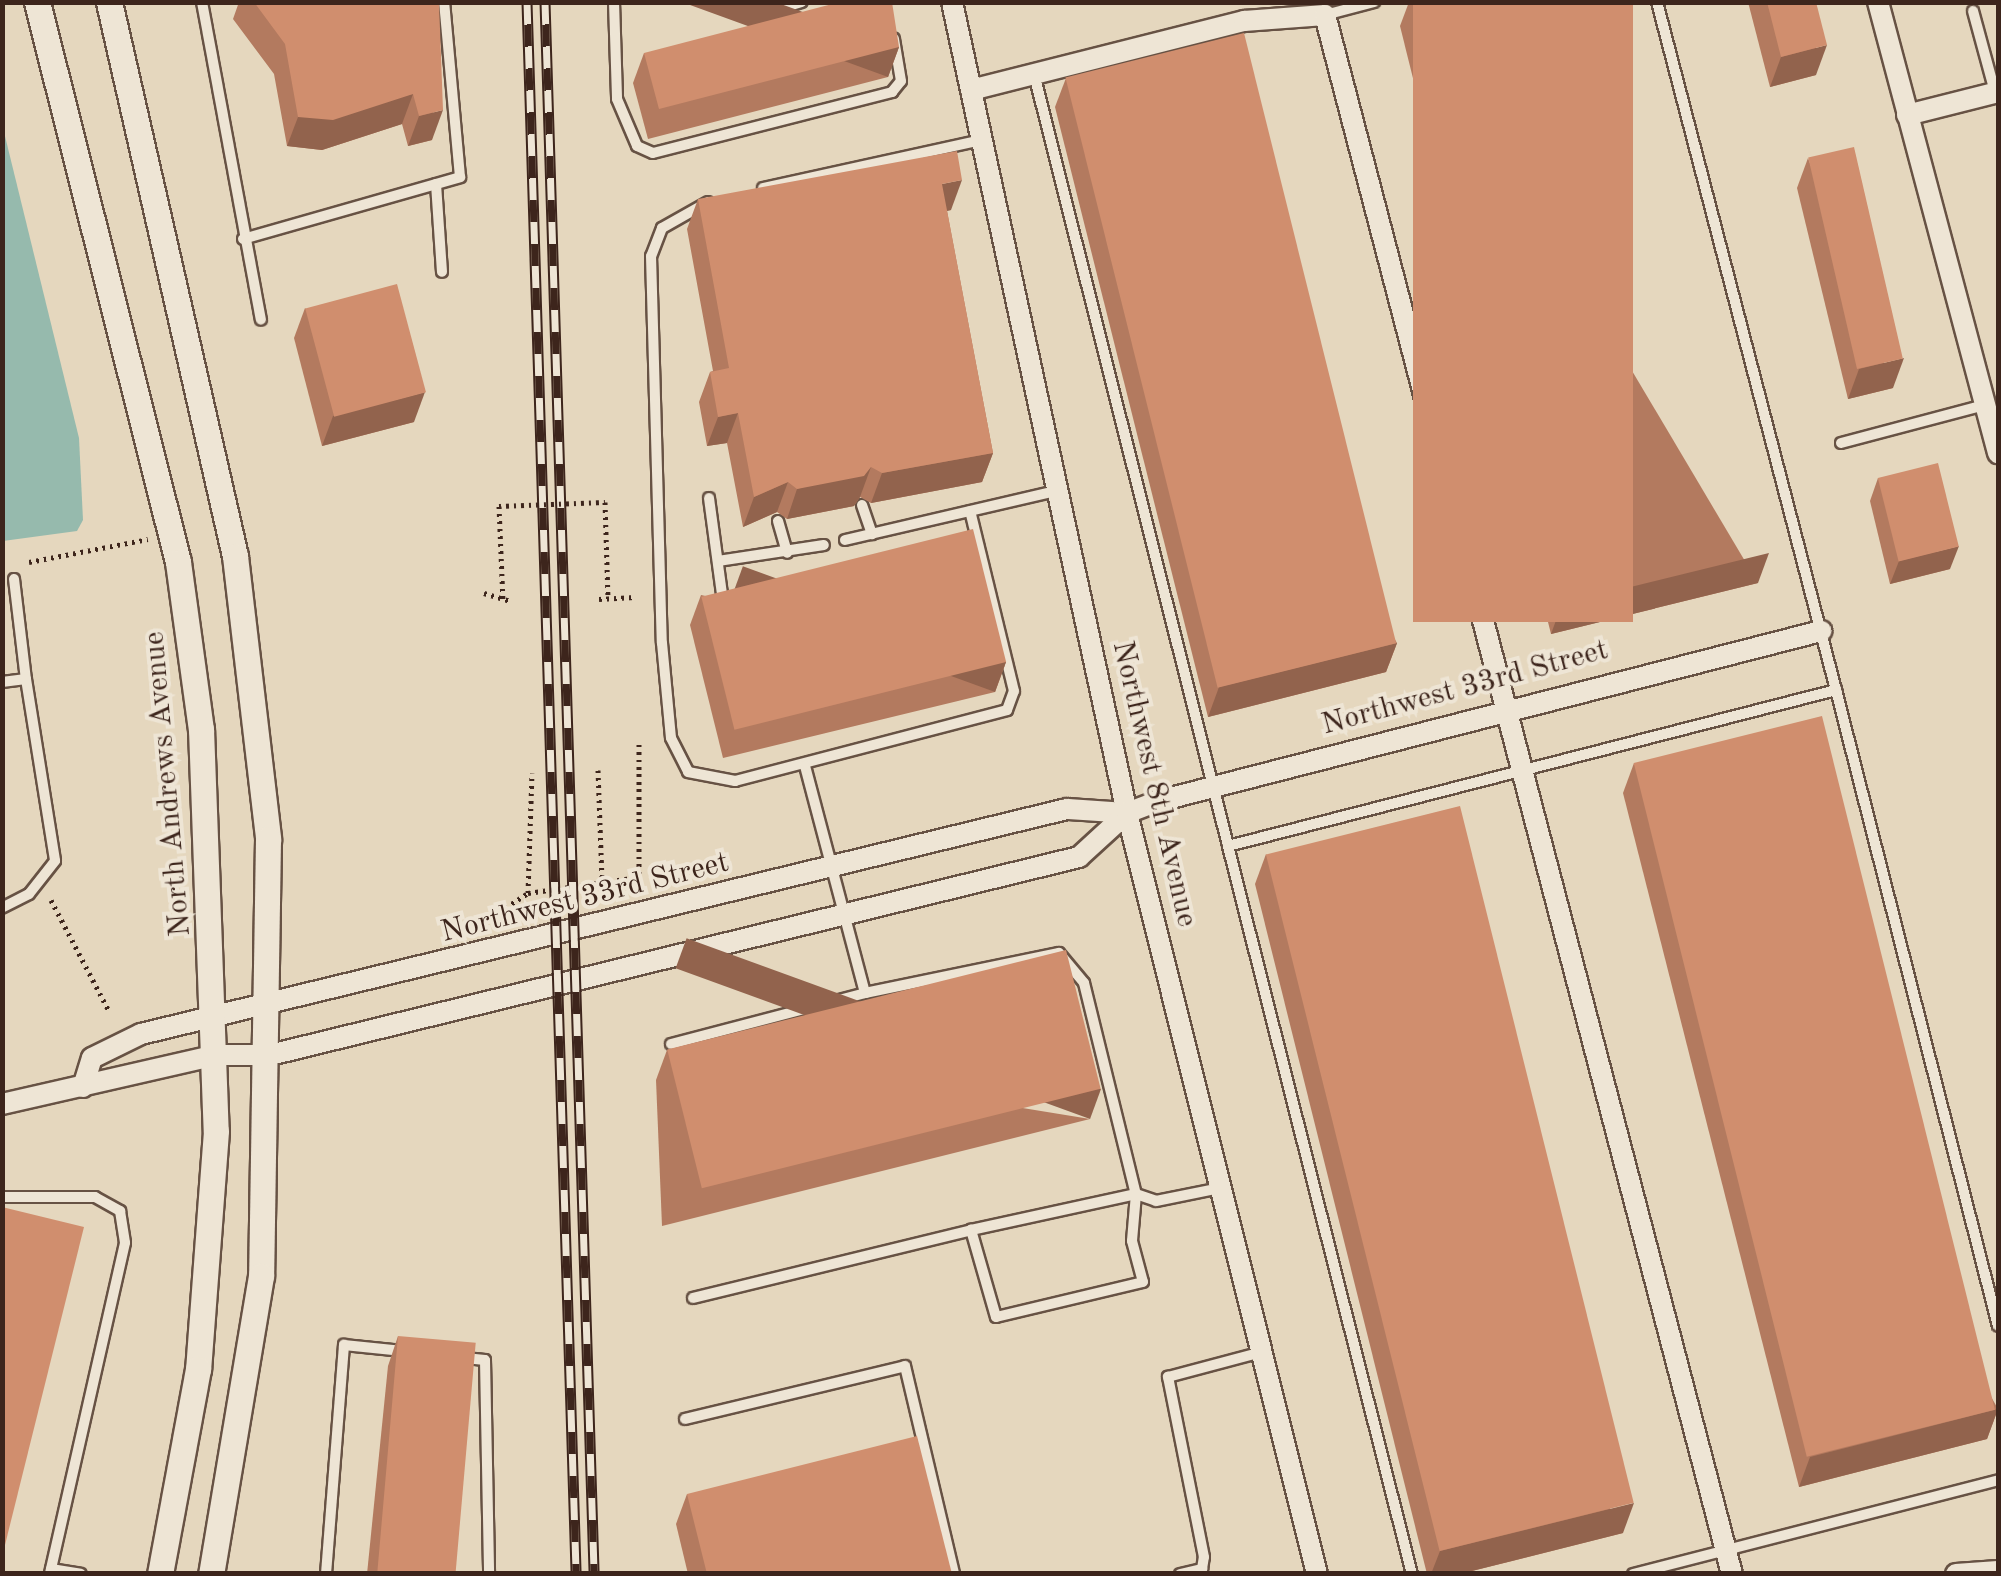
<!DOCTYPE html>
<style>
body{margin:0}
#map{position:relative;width:2001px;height:1576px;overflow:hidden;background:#e5d7be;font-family:"Old Standard TT",serif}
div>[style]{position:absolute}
.water>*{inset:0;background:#96baad}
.path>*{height:5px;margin-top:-2.5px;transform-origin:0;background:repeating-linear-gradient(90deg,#3d251c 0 2.5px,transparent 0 7.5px)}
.roads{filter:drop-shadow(2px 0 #675244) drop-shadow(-2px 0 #675244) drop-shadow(0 2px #675244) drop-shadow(0 -2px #675244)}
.service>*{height:10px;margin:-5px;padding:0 5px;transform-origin:5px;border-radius:5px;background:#eee5d5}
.minor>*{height:20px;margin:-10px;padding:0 10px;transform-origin:10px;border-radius:10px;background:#eee5d5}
.tertiary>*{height:25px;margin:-12.5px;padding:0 12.5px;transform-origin:12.5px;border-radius:12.5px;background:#eee5d5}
.rail>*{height:11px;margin-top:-5.5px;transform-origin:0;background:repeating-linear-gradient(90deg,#eee5d5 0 22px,#3d251c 0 44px);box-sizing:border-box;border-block:2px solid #3d251c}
.path-bridge>*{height:5px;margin-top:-2.5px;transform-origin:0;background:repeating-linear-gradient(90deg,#3d251c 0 2.5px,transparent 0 7.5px)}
.wall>*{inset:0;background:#b37a5f}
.shaded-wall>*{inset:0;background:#92634d;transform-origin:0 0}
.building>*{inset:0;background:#d08e6e;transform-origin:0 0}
span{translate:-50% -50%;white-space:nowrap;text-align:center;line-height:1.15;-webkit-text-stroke:8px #eee5d5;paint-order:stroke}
.street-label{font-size:30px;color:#3d251c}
.frame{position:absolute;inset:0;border:5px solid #3d251c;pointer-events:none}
</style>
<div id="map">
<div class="water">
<i style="clip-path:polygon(3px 128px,79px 438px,83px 520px,77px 531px,3px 541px)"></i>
</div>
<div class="path">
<i style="left:605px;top:502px;width:96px;rotate:88.2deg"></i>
<i style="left:499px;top:506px;width:95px;rotate:87.6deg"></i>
<i style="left:29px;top:562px;width:121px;rotate:-10.9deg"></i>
<i style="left:484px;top:593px;width:27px;rotate:17deg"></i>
<i style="left:599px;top:599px;width:36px;rotate:-3deg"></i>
<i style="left:598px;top:770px;width:109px;rotate:87.9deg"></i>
<i style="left:639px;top:889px;width:146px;rotate:-90deg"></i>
<i style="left:528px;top:893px;width:112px;rotate:-8.2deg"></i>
<i style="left:51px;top:900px;width:127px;rotate:62.4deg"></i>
<i style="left:493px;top:916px;width:42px;rotate:-33.3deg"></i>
<i style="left:528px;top:893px;width:120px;rotate:-88.1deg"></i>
</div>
<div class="roads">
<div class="service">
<i style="left:202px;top:2px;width:323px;rotate:79.5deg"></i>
<i style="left:614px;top:2px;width:97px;rotate:88.2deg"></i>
<i style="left:617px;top:99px;width:51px;rotate:66.9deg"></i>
<i style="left:637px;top:146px;width:17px;rotate:24deg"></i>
<i style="left:653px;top:153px;width:247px;rotate:-14.3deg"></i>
<i style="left:892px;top:92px;width:14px;rotate:-51deg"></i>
<i style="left:901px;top:81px;width:43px;rotate:-99.5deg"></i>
<i style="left:759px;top:2px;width:16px;rotate:35deg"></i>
<i style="left:772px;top:11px;width:31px;rotate:-17deg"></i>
<i style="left:1973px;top:11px;width:84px;rotate:74.8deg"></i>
<i style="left:1325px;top:15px;width:51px;rotate:-14.9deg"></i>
<i style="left:1034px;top:74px;width:796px;rotate:75.89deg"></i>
<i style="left:1228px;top:846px;width:628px;rotate:-14.39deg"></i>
<i style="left:1836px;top:690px;width:711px;rotate:-104.58deg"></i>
<i style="left:436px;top:184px;width:88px;rotate:86.1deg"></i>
<i style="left:763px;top:188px;width:224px;rotate:-12.4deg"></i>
<i style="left:708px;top:202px;width:53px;rotate:150.5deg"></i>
<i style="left:662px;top:228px;width:30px;rotate:111deg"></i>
<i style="left:651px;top:256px;width:387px;rotate:88.4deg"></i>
<i style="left:662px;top:643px;width:95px;rotate:84.6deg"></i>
<i style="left:671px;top:738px;width:38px;rotate:63deg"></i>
<i style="left:688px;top:772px;width:48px;rotate:10.8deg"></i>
<i style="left:735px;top:781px;width:281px;rotate:-14.6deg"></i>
<i style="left:1007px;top:710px;width:20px;rotate:-70deg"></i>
<i style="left:1014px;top:691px;width:185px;rotate:-103.7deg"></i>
<i style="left:243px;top:239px;width:226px;rotate:-15.9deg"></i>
<i style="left:460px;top:177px;width:176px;rotate:-95.2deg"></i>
<i style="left:1841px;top:443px;width:149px;rotate:-14.8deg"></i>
<i style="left:709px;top:498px;width:104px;rotate:82.3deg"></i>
<i style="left:862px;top:505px;width:31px;rotate:71deg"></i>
<i style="left:778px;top:521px;width:33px;rotate:74deg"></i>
<i style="left:845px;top:540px;width:217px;rotate:-13.1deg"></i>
<i style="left:718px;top:561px;width:107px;rotate:-8.6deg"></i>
<i style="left:14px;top:579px;width:101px;rotate:83.2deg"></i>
<i style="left:2px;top:682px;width:24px;rotate:-7deg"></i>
<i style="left:26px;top:679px;width:184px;rotate:80.9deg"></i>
<i style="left:55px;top:861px;width:42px;rotate:128.2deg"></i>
<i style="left:29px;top:894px;width:30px;rotate:153deg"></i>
<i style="left:1836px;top:690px;width:656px;rotate:75.71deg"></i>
<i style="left:1228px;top:846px;width:751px;rotate:75.82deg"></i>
<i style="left:865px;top:993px;width:198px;rotate:-11.7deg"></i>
<i style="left:1059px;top:953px;width:39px;rotate:50deg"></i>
<i style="left:1084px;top:983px;width:217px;rotate:76.2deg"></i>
<i style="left:1136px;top:1194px;width:21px;rotate:19deg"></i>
<i style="left:1156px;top:1201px;width:65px;rotate:-11.5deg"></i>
<i style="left:671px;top:1044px;width:201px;rotate:-14.7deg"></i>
<i style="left:865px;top:993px;width:235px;rotate:-104.8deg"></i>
<i style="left:2px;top:1197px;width:93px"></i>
<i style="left:95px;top:1197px;width:29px;rotate:29deg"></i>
<i style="left:120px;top:1211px;width:32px;rotate:81deg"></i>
<i style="left:125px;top:1243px;width:339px;rotate:102.8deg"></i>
<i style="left:693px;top:1298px;width:286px;rotate:-13.7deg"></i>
<i style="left:971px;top:1230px;width:169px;rotate:-12.3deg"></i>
<i style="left:1136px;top:1194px;width:47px;rotate:94.9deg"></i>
<i style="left:1132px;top:1241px;width:42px;rotate:75deg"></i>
<i style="left:1143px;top:1282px;width:151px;rotate:166.6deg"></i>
<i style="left:996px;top:1317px;width:91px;rotate:-106deg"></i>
<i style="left:465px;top:1358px;width:20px;rotate:6deg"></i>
<i style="left:485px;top:1360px;width:214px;rotate:88.9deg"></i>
<i style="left:685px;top:1419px;width:226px;rotate:-13.5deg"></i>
<i style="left:905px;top:1366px;width:214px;rotate:76.7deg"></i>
<i style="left:51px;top:1569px;width:30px;rotate:9deg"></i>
<i style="left:326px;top:1574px;width:230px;rotate:-85.5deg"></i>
<i style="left:344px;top:1345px;width:59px;rotate:5.8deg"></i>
<i style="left:1180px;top:1574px;width:23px;rotate:-13deg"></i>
<i style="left:1202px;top:1569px;width:12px;rotate:-81deg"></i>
<i style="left:1204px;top:1557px;width:184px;rotate:-101.3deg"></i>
<i style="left:1168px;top:1377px;width:97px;rotate:-14.9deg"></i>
<i style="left:1633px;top:1574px;width:377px;rotate:-14.4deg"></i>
</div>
<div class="minor">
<i style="left:952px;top:2px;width:830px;rotate:77.82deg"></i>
<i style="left:1127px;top:813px;width:784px;rotate:75.98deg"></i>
<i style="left:1878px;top:2px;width:467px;rotate:75.1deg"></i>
<i style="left:971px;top:90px;width:282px;rotate:-14.2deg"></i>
<i style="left:1244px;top:21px;width:81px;rotate:-4.2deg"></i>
<i style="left:1325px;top:15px;width:1611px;rotate:75.37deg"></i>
<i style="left:1907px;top:115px;width:94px;rotate:-14.2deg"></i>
<i style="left:83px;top:1087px;width:30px;rotate:-73deg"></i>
<i style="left:92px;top:1058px;width:55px;rotate:-26.1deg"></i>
<i style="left:141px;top:1034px;width:953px;rotate:-13.66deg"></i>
<i style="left:1067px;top:809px;width:60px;rotate:3.8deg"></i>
<i style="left:2px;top:1104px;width:220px;rotate:-12.9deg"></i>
<i style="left:216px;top:1055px;width:54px"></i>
<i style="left:270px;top:1055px;width:833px;rotate:-13.75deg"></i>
<i style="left:1079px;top:857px;width:65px;rotate:-42.5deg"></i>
<i style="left:1127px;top:813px;width:30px;rotate:-21deg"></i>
<i style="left:1155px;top:802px;width:688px;rotate:-14.4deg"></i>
<i style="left:1956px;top:1574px;width:42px;rotate:-4.1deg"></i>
</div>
<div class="tertiary">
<i style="left:37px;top:2px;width:577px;rotate:75.87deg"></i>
<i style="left:178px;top:562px;width:169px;rotate:82.2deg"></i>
<i style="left:201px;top:729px;width:402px;rotate:87.9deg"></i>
<i style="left:216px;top:1131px;width:239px;rotate:94.3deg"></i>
<i style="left:198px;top:1369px;width:208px;rotate:100.5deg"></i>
<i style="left:109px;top:2px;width:568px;rotate:77.19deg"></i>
<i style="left:235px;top:556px;width:285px;rotate:83.3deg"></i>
<i style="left:268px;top:839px;width:437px;rotate:90.9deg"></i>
<i style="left:261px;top:1276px;width:302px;rotate:99.5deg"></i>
</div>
</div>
<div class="rail">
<i style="left:527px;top:2px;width:1573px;rotate:88.21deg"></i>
<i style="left:545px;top:2px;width:1573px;rotate:88.21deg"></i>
</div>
<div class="path-bridge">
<i style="left:499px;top:506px;width:106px;rotate:-2.2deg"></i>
</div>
<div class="wall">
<i style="clip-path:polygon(239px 2px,439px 2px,432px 140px,408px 146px,402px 124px,322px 150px,287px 146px,274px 74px,233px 19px)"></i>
<i style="clip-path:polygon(1409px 2px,1413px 2px,1758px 583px,1551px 634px,1400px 26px)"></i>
<i style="clip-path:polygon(1748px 2px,1816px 2px,1816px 75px,1770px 87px)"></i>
<i style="clip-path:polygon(899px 47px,888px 77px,648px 139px,633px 83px,644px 53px)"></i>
<i style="clip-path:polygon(1066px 78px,1397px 643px,1386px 672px,1208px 717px,1055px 107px)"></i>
<i style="clip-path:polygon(1808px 158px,1893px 388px,1848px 399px,1797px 188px)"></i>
<i style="clip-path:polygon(698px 199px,951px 210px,947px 211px,993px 453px,982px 482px,871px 503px,860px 497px,854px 506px,787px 519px,777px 512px,743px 527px,727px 443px,707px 446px,699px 402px,710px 372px,713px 371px,687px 229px)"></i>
<i style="clip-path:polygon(305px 308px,414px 422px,322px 446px,294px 338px)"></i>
<i style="clip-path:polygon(1878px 478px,1950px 569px,1890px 584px,1870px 501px)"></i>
<i style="clip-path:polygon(701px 595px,1006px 662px,995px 692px,723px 758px,690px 625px)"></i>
<i style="clip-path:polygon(1634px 763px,1998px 1409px,1987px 1439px,1799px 1487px,1623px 793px)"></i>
<i style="clip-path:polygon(1266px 854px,1623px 1533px,1460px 1574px,1427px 1574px,1255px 884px)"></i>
<i style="clip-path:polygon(667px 1050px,1090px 1119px,662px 1226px,656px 1080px)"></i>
<i style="clip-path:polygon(398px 1336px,454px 1574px,367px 1574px,388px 1366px)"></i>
<i style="clip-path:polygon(687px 1494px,952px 1574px,688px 1574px,676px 1524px)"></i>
</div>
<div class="shaded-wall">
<i style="clip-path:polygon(1827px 45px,1816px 75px,1770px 87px,1781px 57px)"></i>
<i style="left:899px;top:47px;width:32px;height:248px;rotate:110deg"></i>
<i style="clip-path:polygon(413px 94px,402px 124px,322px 150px,287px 146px,298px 117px)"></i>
<i style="clip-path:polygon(443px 110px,432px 140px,408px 146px,419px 116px)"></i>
<i style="clip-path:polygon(962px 180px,951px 210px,931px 214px,942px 184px)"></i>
<i style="clip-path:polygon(1904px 358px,1893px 388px,1848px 399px,1859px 369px)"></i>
<i style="clip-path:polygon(425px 392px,414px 422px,322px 446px,333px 416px)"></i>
<i style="clip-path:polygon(738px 413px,727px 443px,707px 446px,718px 417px)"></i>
<i style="clip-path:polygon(993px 453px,982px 482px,871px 503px,882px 473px)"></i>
<i style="clip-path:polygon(871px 467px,860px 497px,854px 506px,787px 519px,797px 489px)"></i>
<i style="clip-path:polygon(788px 482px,777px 512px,743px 527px,754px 497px)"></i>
<i style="clip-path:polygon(1959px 546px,1950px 569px,1890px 584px,1899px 561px)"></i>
<i style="clip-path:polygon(1769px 553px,1758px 583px,1551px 634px,1562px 604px)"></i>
<i style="clip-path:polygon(1397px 643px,1386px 672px,1208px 717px,1219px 687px)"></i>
<i style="left:1006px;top:662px;width:32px;height:280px;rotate:110deg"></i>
<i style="left:1101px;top:1089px;width:32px;height:441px;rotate:110deg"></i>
<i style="clip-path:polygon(1998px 1409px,1987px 1439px,1799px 1487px,1810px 1457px)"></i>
<i style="clip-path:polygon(1634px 1503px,1623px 1533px,1460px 1574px,1431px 1574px,1440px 1551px)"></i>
</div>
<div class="building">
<i style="clip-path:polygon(254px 2px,439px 2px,443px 110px,419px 116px,413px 94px,333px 120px,298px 117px,285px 44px)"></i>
<i style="clip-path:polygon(840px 2px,892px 2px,899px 47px,659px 109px,644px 53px)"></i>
<i style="left:1413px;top:2px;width:220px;height:620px"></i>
<i style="clip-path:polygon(1767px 2px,1816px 2px,1827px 45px,1781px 57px)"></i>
<i style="left:1244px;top:33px;width:629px;height:184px;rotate:76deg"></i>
<i style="left:1854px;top:147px;width:217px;height:47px;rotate:77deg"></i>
<i style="clip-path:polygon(957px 151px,962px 180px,942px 184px,993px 453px,882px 473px,871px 467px,864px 476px,797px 489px,788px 482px,754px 497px,738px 413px,718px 417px,710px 372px,729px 368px,698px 199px)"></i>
<i style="left:397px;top:284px;width:112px;height:95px;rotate:75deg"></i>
<i style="left:1938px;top:463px;width:86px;height:62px;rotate:76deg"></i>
<i style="left:973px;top:529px;width:137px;height:280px;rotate:76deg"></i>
<i style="left:1822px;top:716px;width:715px;height:194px;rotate:76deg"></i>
<i style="left:1460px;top:806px;width:718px;height:200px;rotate:76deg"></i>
<i style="left:1066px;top:950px;width:143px;height:411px;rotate:76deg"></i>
<i style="clip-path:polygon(2px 1207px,84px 1227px,2px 1557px)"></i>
<i style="left:398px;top:1336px;width:78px;height:239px;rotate:5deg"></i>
<i style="clip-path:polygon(917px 1436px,952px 1574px,707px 1574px,687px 1494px)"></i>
</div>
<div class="street-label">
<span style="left:1465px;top:688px;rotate:-15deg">Northwest 33rd Street</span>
<span style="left:168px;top:784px;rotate:-95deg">North Andrews Avenue</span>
<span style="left:1154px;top:784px;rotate:77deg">Northwest 8th Avenue</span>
<span style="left:585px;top:898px;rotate:-14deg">Northwest 33rd Street</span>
</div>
<div class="frame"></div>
</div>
